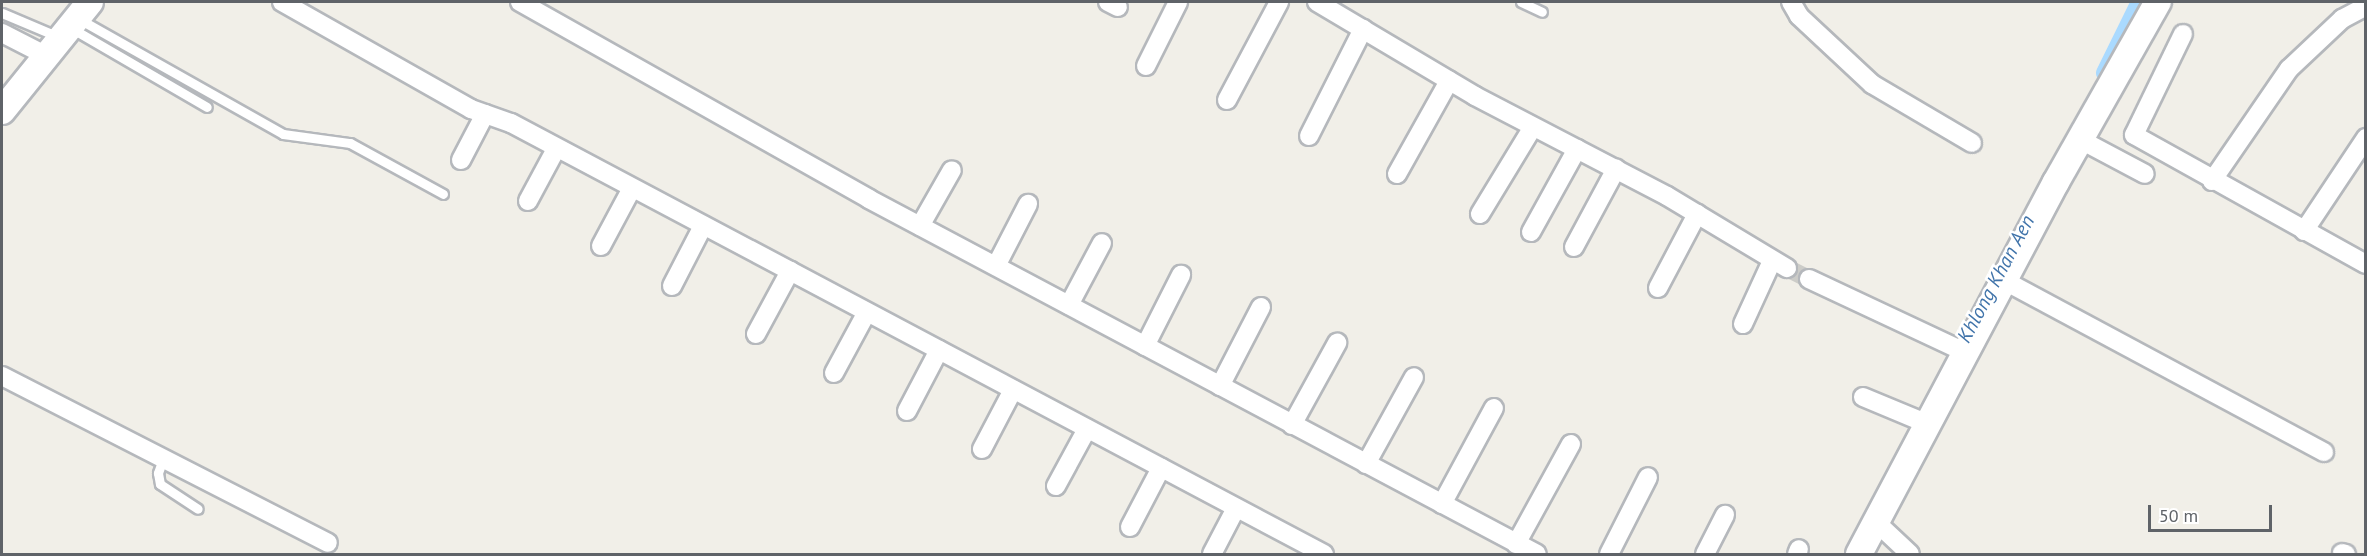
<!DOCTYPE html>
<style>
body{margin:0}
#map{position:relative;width:2367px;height:556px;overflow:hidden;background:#f1efe8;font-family:"PT Sans",sans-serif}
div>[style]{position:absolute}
.canal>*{height:18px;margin:-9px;padding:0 9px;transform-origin:9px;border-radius:9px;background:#aadaff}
.street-tunnel>*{height:18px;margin-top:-9px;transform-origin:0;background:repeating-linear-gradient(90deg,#ccccc8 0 18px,transparent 0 27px)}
.roads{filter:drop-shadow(2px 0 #b5b8bc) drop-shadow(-2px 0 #b5b8bc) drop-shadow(0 2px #b5b8bc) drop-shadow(0 -2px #b5b8bc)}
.lane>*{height:9px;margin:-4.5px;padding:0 4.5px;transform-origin:4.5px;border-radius:4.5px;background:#fff}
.street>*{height:18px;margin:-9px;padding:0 9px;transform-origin:9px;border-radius:9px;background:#fff}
.secondary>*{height:26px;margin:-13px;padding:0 13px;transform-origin:13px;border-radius:13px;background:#fff}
span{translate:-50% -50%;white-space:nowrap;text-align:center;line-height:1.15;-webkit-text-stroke:5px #fff;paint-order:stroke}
.water-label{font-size:20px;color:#4174aa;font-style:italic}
.frame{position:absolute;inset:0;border:3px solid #5f6368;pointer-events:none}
.scale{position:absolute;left:2148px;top:505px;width:124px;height:27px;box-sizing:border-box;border:3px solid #5f6368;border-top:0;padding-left:8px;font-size:18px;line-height:21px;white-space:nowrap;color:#5f6368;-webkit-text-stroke:4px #fff;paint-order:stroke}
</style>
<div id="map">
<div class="canal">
<i style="left:2105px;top:73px;width:79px;rotate:-63.8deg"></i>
</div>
<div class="street-tunnel">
<i style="left:1787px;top:268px;width:25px;rotate:27deg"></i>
</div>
<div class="roads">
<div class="lane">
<i style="left:1521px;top:2px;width:23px;rotate:25deg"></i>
<i style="left:2px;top:13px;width:62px;rotate:22.8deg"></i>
<i style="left:79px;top:19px;width:234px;rotate:29.4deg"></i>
<i style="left:283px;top:134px;width:68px;rotate:7.7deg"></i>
<i style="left:350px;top:143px;width:106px;rotate:28.7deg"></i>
<i style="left:71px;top:28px;width:157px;rotate:30.2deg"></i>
<i style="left:163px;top:459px;width:15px;rotate:110deg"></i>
<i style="left:158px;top:473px;width:11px;rotate:80deg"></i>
<i style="left:160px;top:484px;width:45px;rotate:33.3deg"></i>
</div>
<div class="street">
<i style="left:282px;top:2px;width:217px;rotate:29.5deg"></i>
<i style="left:471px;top:109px;width:42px;rotate:19.3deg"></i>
<i style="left:511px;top:123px;width:920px;rotate:27.93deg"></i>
<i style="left:520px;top:2px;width:401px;rotate:29.4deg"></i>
<i style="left:869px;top:199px;width:756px;rotate:27.99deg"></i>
<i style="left:1108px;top:2px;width:11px;rotate:27deg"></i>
<i style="left:1317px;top:2px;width:184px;rotate:30.7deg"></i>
<i style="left:1475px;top:96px;width:216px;rotate:27.5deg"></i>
<i style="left:1667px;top:196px;width:140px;rotate:31deg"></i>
<i style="left:1791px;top:2px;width:16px;rotate:60deg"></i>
<i style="left:1799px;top:16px;width:100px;rotate:43deg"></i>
<i style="left:1872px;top:84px;width:116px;rotate:30.5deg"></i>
<i style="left:2px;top:33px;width:51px;rotate:27.1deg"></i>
<i style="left:2183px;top:34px;width:112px;rotate:115.9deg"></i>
<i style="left:2134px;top:135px;width:265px;rotate:29.1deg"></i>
<i style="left:1146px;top:66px;width:72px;rotate:-63.4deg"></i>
<i style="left:1227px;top:100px;width:111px;rotate:-62deg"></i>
<i style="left:1309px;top:136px;width:120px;rotate:-63.2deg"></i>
<i style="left:2081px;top:140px;width:72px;rotate:28deg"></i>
<i style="left:461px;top:160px;width:52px;rotate:-62.4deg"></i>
<i style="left:1397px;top:174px;width:107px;rotate:-60.8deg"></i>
<i style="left:2212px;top:181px;width:136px;rotate:-55.5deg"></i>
<i style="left:2289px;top:69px;width:73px;rotate:-43.3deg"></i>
<i style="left:2342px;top:19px;width:27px;rotate:-28deg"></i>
<i style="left:528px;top:201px;width:59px;rotate:-61.7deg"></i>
<i style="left:1480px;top:214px;width:102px;rotate:-58.7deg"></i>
<i style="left:920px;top:226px;width:64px;rotate:-60.3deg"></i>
<i style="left:2304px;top:231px;width:112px;rotate:-56.3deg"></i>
<i style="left:1531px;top:232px;width:95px;rotate:-61deg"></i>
<i style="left:601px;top:246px;width:64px;rotate:-61.8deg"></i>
<i style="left:1574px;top:247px;width:89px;rotate:-61.7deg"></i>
<i style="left:996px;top:266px;width:70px;rotate:-62.7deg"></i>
<i style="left:1809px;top:279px;width:174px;rotate:25.1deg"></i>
<i style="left:2005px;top:281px;width:362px;rotate:28.2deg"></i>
<i style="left:672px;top:286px;width:68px;rotate:-62.7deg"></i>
<i style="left:1658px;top:288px;width:84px;rotate:-62.2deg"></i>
<i style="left:1069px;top:305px;width:70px;rotate:-62deg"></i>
<i style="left:1743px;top:324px;width:69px;rotate:-65.3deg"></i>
<i style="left:756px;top:334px;width:72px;rotate:-61.6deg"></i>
<i style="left:1145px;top:346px;width:80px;rotate:-63.1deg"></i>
<i style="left:834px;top:373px;width:69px;rotate:-61.6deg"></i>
<i style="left:2px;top:376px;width:366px;rotate:27.1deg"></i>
<i style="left:1220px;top:386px;width:89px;rotate:-62.6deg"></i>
<i style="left:1863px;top:397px;width:70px;rotate:22.6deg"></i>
<i style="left:907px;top:411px;width:69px;rotate:-62.3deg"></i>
<i style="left:1292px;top:425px;width:94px;rotate:-61.2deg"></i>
<i style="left:982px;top:449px;width:67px;rotate:-62.3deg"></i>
<i style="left:1366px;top:464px;width:99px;rotate:-61.1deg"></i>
<i style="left:1056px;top:486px;width:65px;rotate:-61.5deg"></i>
<i style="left:1442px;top:504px;width:109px;rotate:-61.6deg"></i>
<i style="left:1877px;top:523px;width:45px;rotate:43.2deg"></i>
<i style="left:1130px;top:527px;width:67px;rotate:-62.3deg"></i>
<i style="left:1516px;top:544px;width:114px;rotate:-61.2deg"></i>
<i style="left:2342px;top:553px;width:4px;rotate:14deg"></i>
<i style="left:1212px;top:554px;width:52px;rotate:-62.4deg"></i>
<i style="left:1609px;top:554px;width:86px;rotate:-63.1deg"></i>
<i style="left:1705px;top:554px;width:44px;rotate:-62.9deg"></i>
<i style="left:1797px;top:554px;width:5px;rotate:-68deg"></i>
</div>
<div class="secondary">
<i style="left:2px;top:111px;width:140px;rotate:-51.1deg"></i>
<i style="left:1859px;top:554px;width:421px;rotate:-62.1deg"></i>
<i style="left:2056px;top:182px;width:207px;rotate:-60.5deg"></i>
</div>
</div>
<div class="water-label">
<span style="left:1996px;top:279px;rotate:-62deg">Khlong Khan Aen</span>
</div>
<div class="frame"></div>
<div class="scale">50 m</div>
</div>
